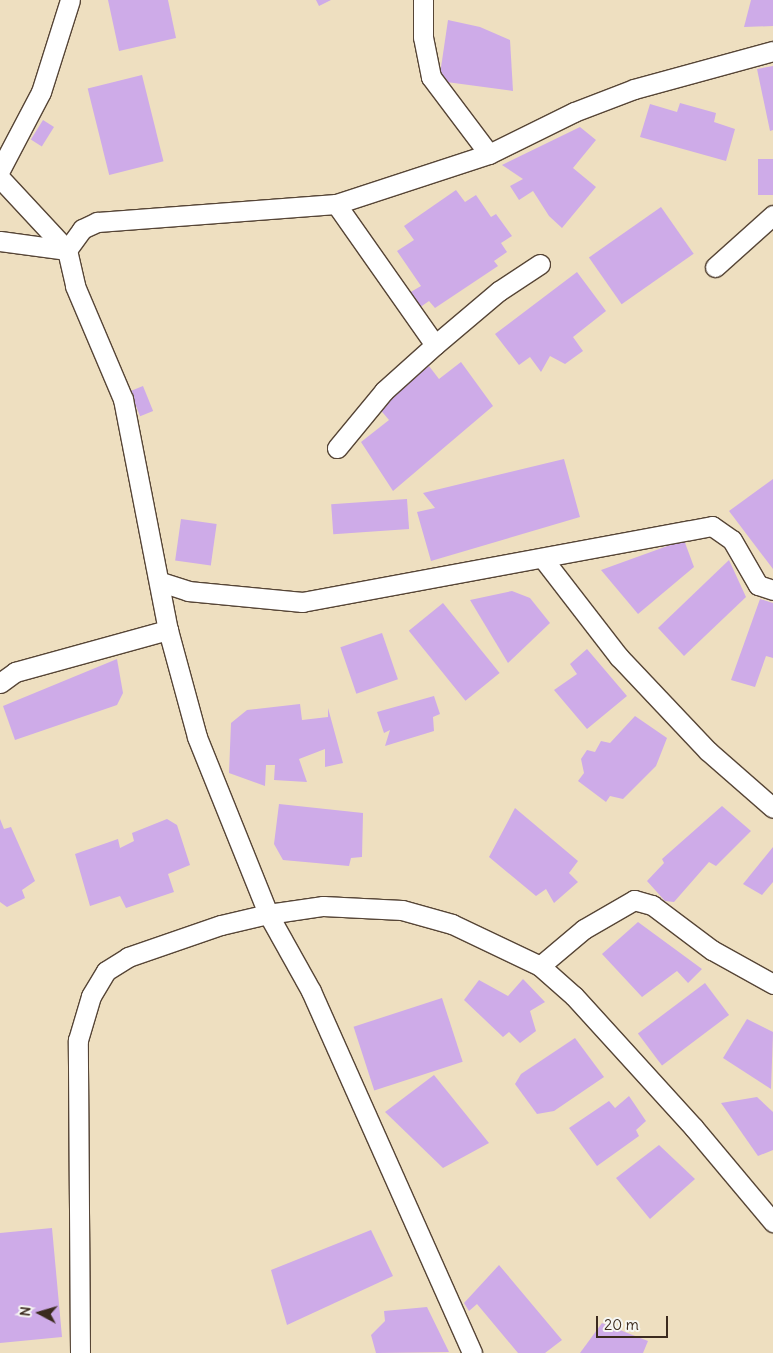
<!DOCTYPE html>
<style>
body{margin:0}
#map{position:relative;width:773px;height:1353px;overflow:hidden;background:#eedfc0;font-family:Delius,sans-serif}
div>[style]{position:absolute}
.building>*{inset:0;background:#ceabe8;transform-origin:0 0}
.roads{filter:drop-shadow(1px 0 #564536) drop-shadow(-1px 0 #564536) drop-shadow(0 1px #564536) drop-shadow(0 -1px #564536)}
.minor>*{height:19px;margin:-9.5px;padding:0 9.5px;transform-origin:9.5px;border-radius:9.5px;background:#fff}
span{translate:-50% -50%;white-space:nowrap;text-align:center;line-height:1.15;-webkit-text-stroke:5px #f6f6f2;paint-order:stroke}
.north{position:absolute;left:15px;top:1288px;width:50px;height:50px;-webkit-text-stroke:4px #f6f6f2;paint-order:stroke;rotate:276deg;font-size:14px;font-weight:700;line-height:20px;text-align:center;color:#3b2a1e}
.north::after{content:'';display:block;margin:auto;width:18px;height:22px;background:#3b2a1e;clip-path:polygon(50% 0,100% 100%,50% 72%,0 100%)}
.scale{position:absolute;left:596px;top:1316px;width:72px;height:22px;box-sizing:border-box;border:2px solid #3b2a1e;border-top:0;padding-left:6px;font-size:15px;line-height:18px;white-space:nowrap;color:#3b2a1e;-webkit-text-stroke:4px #f6f6f2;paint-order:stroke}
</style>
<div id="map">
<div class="building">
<i style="clip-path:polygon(108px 0,168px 0,176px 38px,119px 51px)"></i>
<i style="clip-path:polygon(316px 0,331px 0,319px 6px)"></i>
<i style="clip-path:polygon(751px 0,773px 0,773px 26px,744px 27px)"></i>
<i style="clip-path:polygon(448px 20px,480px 27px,510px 40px,513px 91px,439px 81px)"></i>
<i style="clip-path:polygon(773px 66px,773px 130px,770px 131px,757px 69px)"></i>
<i style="left:142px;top:75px;width:89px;height:56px;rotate:76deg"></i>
<i style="clip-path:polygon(680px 103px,716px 113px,714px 122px,735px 129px,726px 161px,640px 137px,650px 104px,677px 112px)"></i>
<i style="left:43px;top:120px;width:13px;height:23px;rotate:32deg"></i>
<i style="clip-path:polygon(580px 127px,596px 140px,573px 168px,596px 187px,562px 228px,549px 216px,533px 191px,519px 200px,510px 186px,523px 179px,502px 165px)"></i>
<i style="left:758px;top:159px;width:15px;height:36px"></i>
<i style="clip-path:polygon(456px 190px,465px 202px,476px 195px,491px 217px,496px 214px,512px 236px,501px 243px,507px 252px,494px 261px,498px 266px,435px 308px,429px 301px,419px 308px,409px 293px,421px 286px,397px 251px,414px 240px,404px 226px)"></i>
<i style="left:661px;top:207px;width:57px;height:88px;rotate:55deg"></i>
<i style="clip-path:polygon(577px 272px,606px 311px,573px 337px,583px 351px,565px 364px,550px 356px,541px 372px,530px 357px,519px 365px,495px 334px)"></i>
<i style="clip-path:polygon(461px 362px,493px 406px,393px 491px,361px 442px,389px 420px,378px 407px,429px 366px,439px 379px)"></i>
<i style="left:143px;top:386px;width:27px;height:14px;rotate:68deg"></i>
<i style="clip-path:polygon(564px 459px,580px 517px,431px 561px,417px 512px,435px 508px,423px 493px)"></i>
<i style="clip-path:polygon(773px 479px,773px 569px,729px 511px)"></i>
<i style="left:407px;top:499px;width:30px;height:76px;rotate:86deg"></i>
<i style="left:181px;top:519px;width:36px;height:42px;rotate:8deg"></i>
<i style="clip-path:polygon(684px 540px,694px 567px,638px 614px,601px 570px)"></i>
<i style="clip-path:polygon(729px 560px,746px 597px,684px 656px,658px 628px)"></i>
<i style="clip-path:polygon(512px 591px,530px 598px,550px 623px,508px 663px,470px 600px)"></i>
<i style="clip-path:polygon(760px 599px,773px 603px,773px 658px,766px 656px,755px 687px,731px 680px)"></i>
<i style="left:443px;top:603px;width:90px;height:44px;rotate:51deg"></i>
<i style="left:382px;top:633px;width:49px;height:44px;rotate:71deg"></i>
<i style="clip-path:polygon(587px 649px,627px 696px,587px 729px,554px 690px,577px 674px,570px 664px)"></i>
<i style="clip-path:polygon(117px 659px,123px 693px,117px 705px,15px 740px,3px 706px)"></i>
<i style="clip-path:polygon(434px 696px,440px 714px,433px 717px,434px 731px,385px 746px,390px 730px,384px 733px,377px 712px)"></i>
<i style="clip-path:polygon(300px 704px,302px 720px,328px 717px,328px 708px,343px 763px,325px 767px,325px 749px,299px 759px,307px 782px,274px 780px,275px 765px,266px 765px,265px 786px,229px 773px,231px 723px,247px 710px)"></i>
<i style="clip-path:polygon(635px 716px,667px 738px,656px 766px,623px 799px,610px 796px,606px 802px,578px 781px,584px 773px,581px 759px,587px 750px,595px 752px,601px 741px,610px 743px)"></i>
<i style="clip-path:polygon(279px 804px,363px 813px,362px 857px,351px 858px,349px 866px,283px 860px,274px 844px)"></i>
<i style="clip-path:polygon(722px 806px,751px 831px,716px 866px,709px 862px,674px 902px,665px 901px,647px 881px,664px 863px,662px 859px)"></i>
<i style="clip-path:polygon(515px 808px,578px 861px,569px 873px,578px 882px,554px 903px,546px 889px,536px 896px,489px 857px)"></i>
<i style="clip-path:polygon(0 819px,4px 829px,11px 827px,35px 881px,22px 890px,25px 898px,7px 907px,0 902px)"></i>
<i style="clip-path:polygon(167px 819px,177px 825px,190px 865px,168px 874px,174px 892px,126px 908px,120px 896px,90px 906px,75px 854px,118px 839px,120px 848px,134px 841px,132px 833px)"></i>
<i style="clip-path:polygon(773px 847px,773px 882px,762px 895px,743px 884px)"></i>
<i style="clip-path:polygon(638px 922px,702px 969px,688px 983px,677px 971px,642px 997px,602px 954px)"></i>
<i style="clip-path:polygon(523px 979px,545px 1002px,530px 1011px,536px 1031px,520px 1043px,509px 1032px,503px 1037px,464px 1000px,479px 980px,508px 996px)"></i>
<i style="left:705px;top:983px;width:40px;height:84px;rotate:53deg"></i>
<i style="left:442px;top:998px;width:67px;height:93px;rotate:72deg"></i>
<i style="clip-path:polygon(747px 1019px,773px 1032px,771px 1089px,723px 1058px)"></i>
<i style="clip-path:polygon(575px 1038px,604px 1077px,554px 1111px,537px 1114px,515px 1084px,521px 1074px)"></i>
<i style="clip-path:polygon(434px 1075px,489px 1143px,443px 1168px,385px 1112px)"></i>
<i style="clip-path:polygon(629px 1096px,646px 1121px,636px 1130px,639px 1136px,597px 1166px,569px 1128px,609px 1101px,615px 1108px)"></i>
<i style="clip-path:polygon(757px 1097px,773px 1112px,773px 1150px,758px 1156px,721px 1103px)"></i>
<i style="clip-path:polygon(659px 1145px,695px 1179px,650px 1219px,616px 1178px)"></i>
<i style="clip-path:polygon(52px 1228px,62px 1337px,0 1343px,0 1233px)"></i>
<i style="clip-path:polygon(371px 1230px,393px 1276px,287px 1325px,271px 1270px)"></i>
<i style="clip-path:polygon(499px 1265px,562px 1340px,545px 1353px,518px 1353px,477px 1304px,469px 1311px,464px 1303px)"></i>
<i style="clip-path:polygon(427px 1307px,449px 1352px,376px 1353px,371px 1335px,385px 1321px,384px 1311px)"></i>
<i style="clip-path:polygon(602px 1323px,648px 1341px,643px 1353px,580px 1353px)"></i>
</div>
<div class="roads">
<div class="minor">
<i style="left:423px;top:0;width:37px;rotate:90deg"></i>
<i style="left:423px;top:37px;width:41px;rotate:78.7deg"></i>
<i style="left:431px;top:77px;width:96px;rotate:53deg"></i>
<i style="left:0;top:170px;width:88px;rotate:-62.3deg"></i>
<i style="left:41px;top:92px;width:96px;rotate:-72.5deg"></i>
<i style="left:0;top:178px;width:98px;rotate:47.1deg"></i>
<i style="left:67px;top:250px;width:37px;rotate:77deg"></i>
<i style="left:75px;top:286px;width:123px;rotate:67deg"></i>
<i style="left:123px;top:399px;width:235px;rotate:79deg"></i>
<i style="left:168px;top:630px;width:111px;rotate:74.8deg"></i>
<i style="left:197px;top:737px;width:191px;rotate:68.1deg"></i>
<i style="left:268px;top:914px;width:88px;rotate:60.8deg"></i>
<i style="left:311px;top:991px;width:396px;rotate:66deg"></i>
<i style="left:336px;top:204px;width:172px;rotate:54.9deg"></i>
<i style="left:435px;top:345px;width:69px;rotate:138deg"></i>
<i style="left:384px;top:391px;width:74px;rotate:129.5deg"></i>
<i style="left:0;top:241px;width:68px;rotate:7.7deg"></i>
<i style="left:67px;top:250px;width:26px;rotate:-54deg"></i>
<i style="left:82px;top:229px;width:17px;rotate:-25deg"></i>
<i style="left:97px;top:222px;width:240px;rotate:-4.3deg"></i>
<i style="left:336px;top:204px;width:161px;rotate:-18.1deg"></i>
<i style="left:489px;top:154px;width:95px;rotate:-26.3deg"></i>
<i style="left:574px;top:112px;width:64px;rotate:-21deg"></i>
<i style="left:634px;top:89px;width:144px;rotate:-15.3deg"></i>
<i style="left:715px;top:267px;width:78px;rotate:-41.9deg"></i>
<i style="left:435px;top:345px;width:84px;rotate:-40.2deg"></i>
<i style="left:499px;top:291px;width:49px;rotate:-33.4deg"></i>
<i style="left:544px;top:560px;width:123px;rotate:52.3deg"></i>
<i style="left:619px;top:657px;width:129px;rotate:46.6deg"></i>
<i style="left:708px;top:751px;width:86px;rotate:41.2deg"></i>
<i style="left:161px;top:582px;width:28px;rotate:18deg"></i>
<i style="left:188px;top:591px;width:115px;rotate:5.5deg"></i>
<i style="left:302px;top:602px;width:417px;rotate:-10.5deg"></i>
<i style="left:712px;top:526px;width:24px;rotate:35deg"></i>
<i style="left:732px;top:540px;width:52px;rotate:60deg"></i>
<i style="left:758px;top:585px;width:16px;rotate:18deg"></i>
<i style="left:0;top:683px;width:19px;rotate:-36deg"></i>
<i style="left:15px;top:672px;width:159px;rotate:-15.4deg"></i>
<i style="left:540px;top:966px;width:57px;rotate:-40.1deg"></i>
<i style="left:584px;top:929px;width:58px;rotate:-30.1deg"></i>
<i style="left:634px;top:900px;width:19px;rotate:16deg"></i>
<i style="left:652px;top:905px;width:75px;rotate:36.9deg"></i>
<i style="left:712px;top:950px;width:70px;rotate:29.1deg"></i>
<i style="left:80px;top:1353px;width:313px;rotate:-90.4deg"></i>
<i style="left:78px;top:1040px;width:46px;rotate:-73.5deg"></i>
<i style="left:91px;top:996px;width:29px;rotate:-59deg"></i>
<i style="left:106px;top:971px;width:26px;rotate:-32deg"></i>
<i style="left:128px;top:957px;width:98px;rotate:-19deg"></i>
<i style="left:221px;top:925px;width:48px;rotate:-13.2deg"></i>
<i style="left:268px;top:914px;width:56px;rotate:-8.3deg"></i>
<i style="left:323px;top:906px;width:79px;rotate:2.9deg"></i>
<i style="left:402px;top:910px;width:52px;rotate:15.6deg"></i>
<i style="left:452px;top:924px;width:98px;rotate:25.5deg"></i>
<i style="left:540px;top:966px;width:45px;rotate:41.4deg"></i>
<i style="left:574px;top:996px;width:178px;rotate:47.7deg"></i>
<i style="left:694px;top:1128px;width:123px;rotate:50deg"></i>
</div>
</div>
<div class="north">N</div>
<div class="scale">20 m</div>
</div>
